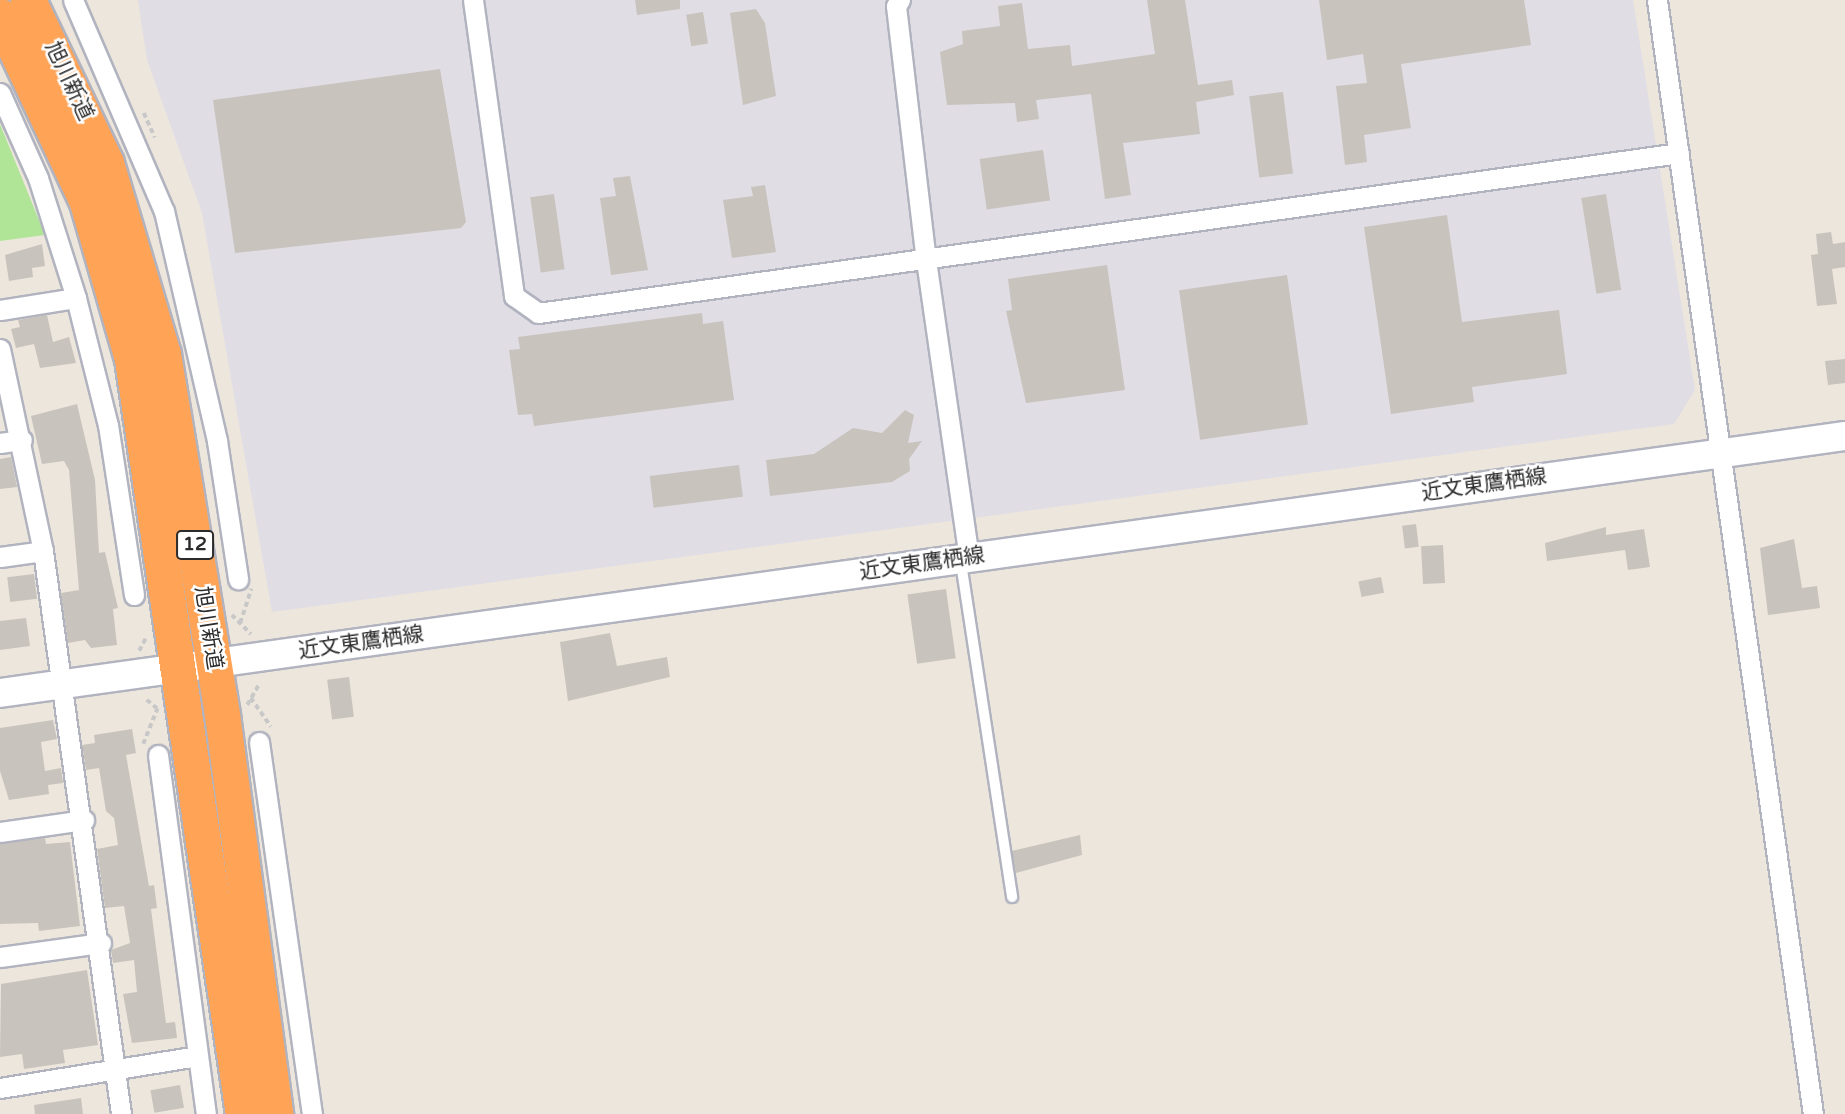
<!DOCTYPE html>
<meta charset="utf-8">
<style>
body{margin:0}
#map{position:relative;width:1845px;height:1114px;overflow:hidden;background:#ede6dd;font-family:"Varela Round","Noto Sans JP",sans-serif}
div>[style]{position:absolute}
.industrial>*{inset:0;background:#e0dde5}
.green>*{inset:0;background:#b0e598}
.building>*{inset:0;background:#c8c3bc;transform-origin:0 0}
.path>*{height:3.5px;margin-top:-1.75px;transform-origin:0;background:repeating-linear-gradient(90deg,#c8c8c8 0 5px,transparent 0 8.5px)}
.roads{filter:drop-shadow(2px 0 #b1b3bf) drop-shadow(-2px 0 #b1b3bf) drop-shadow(0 2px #b1b3bf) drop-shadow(0 -2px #b1b3bf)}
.lane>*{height:10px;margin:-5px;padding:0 5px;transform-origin:5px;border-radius:5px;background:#fff}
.street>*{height:19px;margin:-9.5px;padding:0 9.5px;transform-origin:9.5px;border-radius:9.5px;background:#fff}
.secondary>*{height:28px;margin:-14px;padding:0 14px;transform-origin:14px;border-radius:14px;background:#fff}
.highway>*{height:35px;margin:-17.5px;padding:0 17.5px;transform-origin:17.5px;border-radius:17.5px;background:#ffa356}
span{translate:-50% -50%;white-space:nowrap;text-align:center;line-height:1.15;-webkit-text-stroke:5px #fff;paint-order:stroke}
.shield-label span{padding:2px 5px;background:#fff;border:2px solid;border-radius:5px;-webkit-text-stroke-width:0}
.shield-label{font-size:19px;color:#2b2b2b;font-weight:700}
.street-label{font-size:21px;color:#2b2b2b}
</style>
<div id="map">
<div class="industrial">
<i style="clip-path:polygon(138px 0,1633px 0,1695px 390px,1674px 424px,272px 612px,202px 213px,147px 60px)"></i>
</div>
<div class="green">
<i style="clip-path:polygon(0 124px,45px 235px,0 241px)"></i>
</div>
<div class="building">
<i style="clip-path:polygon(635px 0,680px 0,680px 9px,637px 15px)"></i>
<i style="clip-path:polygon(1147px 0,1185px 0,1198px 85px,1232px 80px,1234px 95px,1196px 102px,1200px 134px,1123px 143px,1131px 195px,1105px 199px,1091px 94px,1036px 100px,1039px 119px,1017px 122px,1015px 103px,947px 105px,940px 52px,963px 44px,962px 31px,1000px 26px,998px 6px,1022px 3px,1028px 49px,1070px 45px,1072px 66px,1155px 54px)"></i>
<i style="clip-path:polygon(1319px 0,1524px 0,1531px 45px,1401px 64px,1411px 128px,1364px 135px,1367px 162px,1345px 165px,1336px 86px,1367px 83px,1363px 54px,1327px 60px)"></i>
<i style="clip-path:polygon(756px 9px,765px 23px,776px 96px,743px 105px,730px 13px)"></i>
<i style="left:703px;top:12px;width:32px;height:17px;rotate:81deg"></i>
<i style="clip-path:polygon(440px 69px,466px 222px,461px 228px,235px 253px,213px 100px)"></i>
<i style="left:1283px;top:92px;width:82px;height:34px;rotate:83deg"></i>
<i style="left:1043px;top:150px;width:51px;height:64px;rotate:82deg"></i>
<i style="clip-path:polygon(630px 176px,648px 270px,611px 275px,600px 198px,616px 196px,613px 178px)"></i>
<i style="clip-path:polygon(765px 185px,776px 252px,732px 258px,723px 200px,753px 196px,751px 187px)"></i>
<i style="left:554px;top:194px;width:76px;height:24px;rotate:82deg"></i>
<i style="left:1606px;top:194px;width:97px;height:25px;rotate:81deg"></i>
<i style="clip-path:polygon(1447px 215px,1462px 322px,1559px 310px,1567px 374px,1472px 387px,1474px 402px,1391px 414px,1364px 227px)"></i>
<i style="clip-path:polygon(1831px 232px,1833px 244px,1845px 242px,1845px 267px,1832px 269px,1837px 304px,1817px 306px,1811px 255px,1818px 254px,1816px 234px)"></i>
<i style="clip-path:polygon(42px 244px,45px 266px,32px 268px,33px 277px,9px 281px,5px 255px)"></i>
<i style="clip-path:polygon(1107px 265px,1125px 390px,1026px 403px,1006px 311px,1012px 310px,1008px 279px)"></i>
<i style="left:1287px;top:275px;width:151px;height:109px;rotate:82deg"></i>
<i style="clip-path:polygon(702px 313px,703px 324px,723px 321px,734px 400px,534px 426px,532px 414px,518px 415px,509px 350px,520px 349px,518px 337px)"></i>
<i style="clip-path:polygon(47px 315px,53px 342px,69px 337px,76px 363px,40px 368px,34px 344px,16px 348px,11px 329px,20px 327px,18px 320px)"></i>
<i style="clip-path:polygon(1845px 359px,1845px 383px,1828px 385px,1825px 361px)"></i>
<i style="clip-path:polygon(77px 404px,95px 480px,99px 553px,105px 552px,118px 608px,113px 609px,117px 645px,91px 648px,85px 640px,68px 643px,61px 593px,79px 590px,69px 470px,64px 461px,42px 464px,31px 416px)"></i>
<i style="clip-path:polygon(905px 410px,914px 415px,908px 443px,922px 441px,909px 459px,910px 471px,892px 482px,770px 496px,766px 460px,814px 454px,853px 428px,882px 433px)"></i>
<i style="clip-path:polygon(11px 457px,17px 487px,0 489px,0 459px)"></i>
<i style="left:739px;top:465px;width:32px;height:90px;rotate:83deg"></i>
<i style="left:1416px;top:524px;width:23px;height:14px;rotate:83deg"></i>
<i style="clip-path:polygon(1606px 527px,1606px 535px,1644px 529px,1650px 567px,1628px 570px,1625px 550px,1547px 561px,1545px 543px)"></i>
<i style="clip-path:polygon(1794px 539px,1802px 588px,1817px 586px,1820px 608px,1768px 615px,1760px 548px)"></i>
<i style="left:1443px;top:545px;width:38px;height:22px;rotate:87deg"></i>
<i style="left:34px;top:574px;width:25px;height:27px;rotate:83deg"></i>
<i style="left:1381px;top:577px;width:16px;height:23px;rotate:79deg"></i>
<i style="left:946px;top:589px;width:70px;height:39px;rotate:82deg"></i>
<i style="clip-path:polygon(26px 618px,30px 646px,0 650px,0 621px)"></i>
<i style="clip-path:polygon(610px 633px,617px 666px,667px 657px,670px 677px,568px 701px,560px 642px)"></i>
<i style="left:349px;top:677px;width:40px;height:22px;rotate:83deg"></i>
<i style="clip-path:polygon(53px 720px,57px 739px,41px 742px,45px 771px,61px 768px,63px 783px,48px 785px,49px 794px,9px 800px,0 771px,0 728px)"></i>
<i style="clip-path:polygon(132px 729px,136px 753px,126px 755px,149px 886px,154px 885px,157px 908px,151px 909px,166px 1023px,175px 1022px,177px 1038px,132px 1043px,123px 994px,137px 992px,134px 960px,113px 963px,111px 950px,130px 943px,124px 906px,105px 908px,97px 849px,118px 845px,114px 818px,106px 811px,99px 768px,86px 770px,82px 745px,95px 743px,94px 735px)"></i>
<i style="clip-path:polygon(1080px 835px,1082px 855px,1016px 873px,1012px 851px)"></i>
<i style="clip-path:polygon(45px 838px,46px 844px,70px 842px,80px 926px,39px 931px,38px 923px,0 924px,0 844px)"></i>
<i style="clip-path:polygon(87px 970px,98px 1045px,63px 1050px,65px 1063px,24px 1069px,22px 1054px,0 1057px,1px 984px)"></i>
<i style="left:180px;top:1085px;width:23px;height:30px;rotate:80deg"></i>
<i style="clip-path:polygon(81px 1098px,83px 1114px,35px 1114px,34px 1105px)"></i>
</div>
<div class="path">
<i style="left:144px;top:113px;width:27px;rotate:66deg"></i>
<i style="left:232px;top:615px;width:27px;rotate:45deg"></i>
<i style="left:240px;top:623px;width:36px;rotate:-72deg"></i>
<i style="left:139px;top:651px;width:16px;rotate:-63deg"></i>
<i style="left:251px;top:698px;width:35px;rotate:55deg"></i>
<i style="left:247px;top:705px;width:24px;rotate:-60deg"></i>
<i style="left:143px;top:744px;width:38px;rotate:-68deg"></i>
<i style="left:157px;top:709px;width:16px;rotate:-140deg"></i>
</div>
<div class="roads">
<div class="lane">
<i style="left:961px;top:563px;width:338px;rotate:81.3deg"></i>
</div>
<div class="street">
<i style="left:73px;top:0;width:230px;rotate:66.7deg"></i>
<i style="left:164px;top:211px;width:236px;rotate:77deg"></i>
<i style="left:217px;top:441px;width:140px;rotate:81.3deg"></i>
<i style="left:473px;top:0;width:299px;rotate:82.1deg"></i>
<i style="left:514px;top:296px;width:29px;rotate:35deg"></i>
<i style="left:538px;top:313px;width:1152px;rotate:-7.98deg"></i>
<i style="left:900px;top:0;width:7px;rotate:124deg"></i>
<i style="left:896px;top:6px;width:256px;rotate:83.3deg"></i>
<i style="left:926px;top:260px;width:301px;rotate:81.8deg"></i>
<i style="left:1657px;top:0;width:1125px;rotate:82.03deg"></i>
<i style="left:0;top:93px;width:93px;rotate:65.9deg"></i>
<i style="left:38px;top:178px;width:126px;rotate:72.4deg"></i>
<i style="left:76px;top:298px;width:131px;rotate:75.9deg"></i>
<i style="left:108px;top:425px;width:172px;rotate:81.3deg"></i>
<i style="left:0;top:310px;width:77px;rotate:-9deg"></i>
<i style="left:0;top:349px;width:207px;rotate:78deg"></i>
<i style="left:43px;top:551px;width:568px;rotate:82.11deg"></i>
<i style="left:0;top:443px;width:22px;rotate:-8deg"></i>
<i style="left:0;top:557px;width:43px;rotate:-7.9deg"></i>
<i style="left:259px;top:742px;width:376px;rotate:81.9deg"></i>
<i style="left:158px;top:755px;width:362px;rotate:82.4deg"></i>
<i style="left:0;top:832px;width:85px;rotate:-8.1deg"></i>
<i style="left:0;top:957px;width:102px;rotate:-7.9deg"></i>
<i style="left:0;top:1088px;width:200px;rotate:-9.2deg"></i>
</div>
<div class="secondary">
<i style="left:0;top:693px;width:1863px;rotate:-7.93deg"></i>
</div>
<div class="highway">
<i style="left:28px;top:0;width:181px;rotate:64.4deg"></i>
<i style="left:106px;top:163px;width:199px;rotate:73.4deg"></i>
<i style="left:163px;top:354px;width:366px;rotate:80.7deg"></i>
<i style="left:222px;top:715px;width:403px;rotate:82.4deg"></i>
<i style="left:0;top:16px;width:205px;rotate:64.9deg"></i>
<i style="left:87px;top:202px;width:163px;rotate:74deg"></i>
<i style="left:132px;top:359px;width:763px;rotate:81.64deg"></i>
</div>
</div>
<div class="shield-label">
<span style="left:195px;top:545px">12</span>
</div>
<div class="street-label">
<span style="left:69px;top:81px;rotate:65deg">旭川新道</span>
<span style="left:1484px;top:485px;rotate:-8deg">近文東鷹栖線</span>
<span style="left:922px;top:564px;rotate:-8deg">近文東鷹栖線</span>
<span style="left:208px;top:628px;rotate:81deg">旭川新道</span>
<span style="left:361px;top:643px;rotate:-8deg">近文東鷹栖線</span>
</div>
</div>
